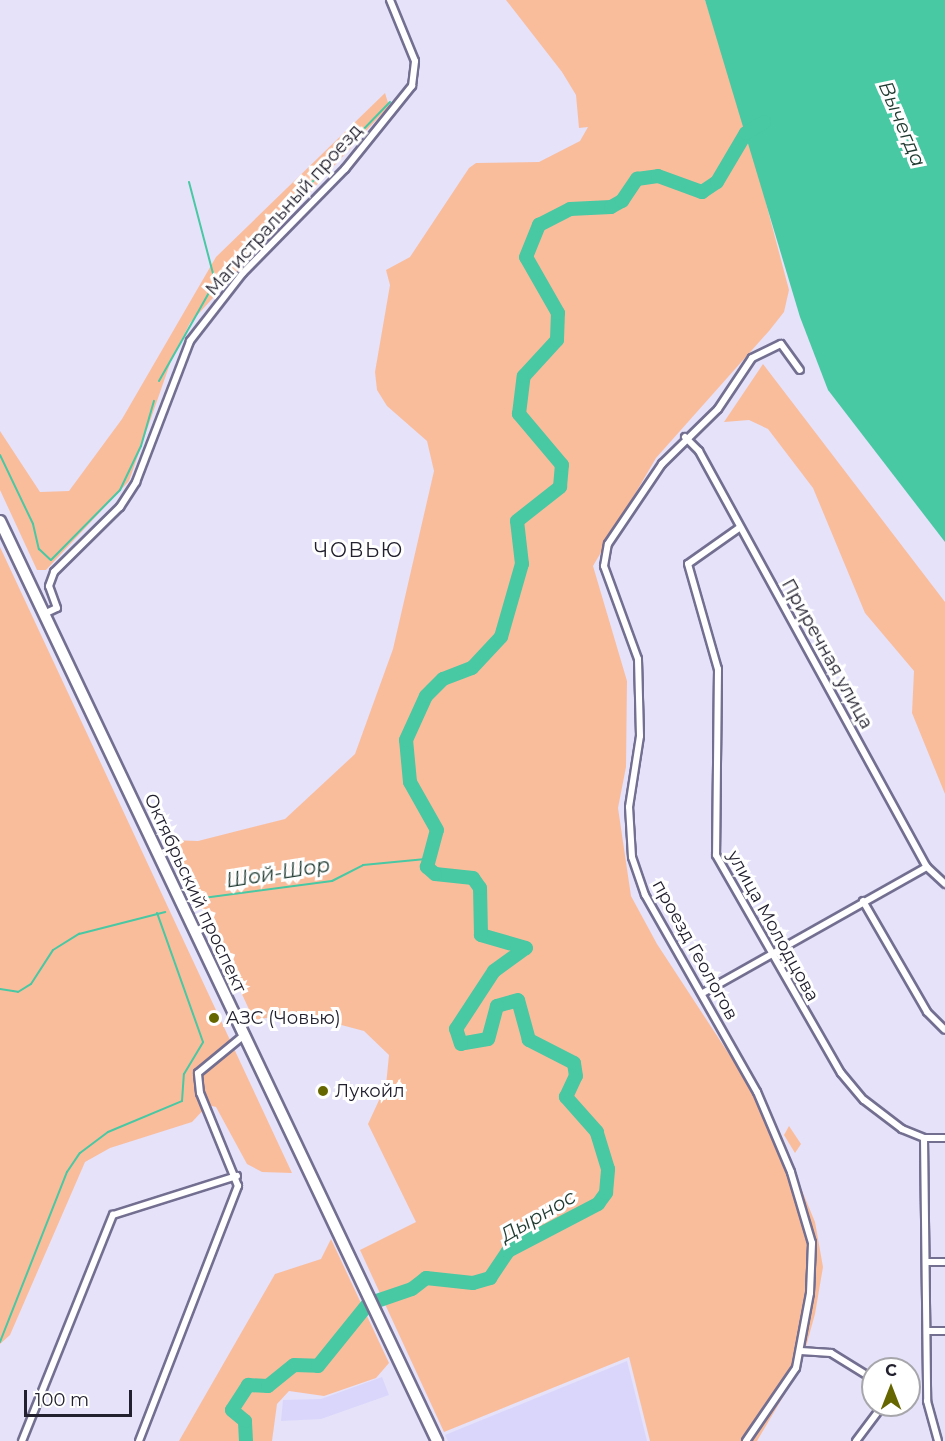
<!DOCTYPE html>
<meta charset="utf-8">
<style>
body{margin:0}
#map{position:relative;width:945px;height:1441px;overflow:hidden;background:#e5e2fa;font-family:Montserrat,sans-serif}
div>[style]{position:absolute}
.built>*{inset:0;background:#dad6fb}
.green>*{inset:0;background:#fabd9c}
.water>*{inset:0;background:#48c8a3}
.stream>*{height:2px;margin:-1px;padding:0 1px;transform-origin:1px;border-radius:1px;background:#48c8a3}
.river>*{height:14px;margin:-7px;padding:0 7px;transform-origin:7px;border-radius:7px;background:#48c8a3}
.roads{filter:drop-shadow(2px 0 #736f91) drop-shadow(-2px 0 #736f91) drop-shadow(0 2px #736f91) drop-shadow(0 -2px #736f91)}
.street>*{height:6px;margin:-3px;padding:0 3px;transform-origin:3px;border-radius:3px;background:#fff}
.primary>*{height:10px;margin:-5px;padding:0 5px;transform-origin:5px;border-radius:5px;background:#fff}
.dots>*{width:16px;height:16px;translate:-50% -50%;box-sizing:border-box;border:3px solid #fff;border-radius:50%}
span{translate:-50% -50%;white-space:nowrap;text-align:center;line-height:1.15;-webkit-text-stroke:6px #fff;paint-order:stroke}
.street-label{font-size:18px;color:#22202e}
.poi-label{font-size:18px;color:#22202e}
.left{translate:0 -50%;text-align:left}
.water-label{font-size:20px;color:#1f3a31;font-style:italic}
.neighbourhood-label{font-size:20px;color:#22202e;letter-spacing:1.5px}
.north{position:absolute;left:861px;top:1357px;width:60px;height:60px;box-sizing:border-box;background:#fff;border:2px solid #a7a6ab;border-radius:50%;rotate:0deg;font-size:16px;font-weight:700;line-height:24px;text-align:center;color:#22202e}
.north::after{content:'';display:block;margin:auto;width:21px;height:27px;background:#660;clip-path:polygon(50% 0,100% 100%,50% 72%,0 100%)}
.scale{position:absolute;left:24px;top:1390px;width:108px;height:27px;box-sizing:border-box;border:3px solid #22202e;border-top:0;padding-left:8px;font-size:18px;line-height:21px;white-space:nowrap;color:#22202e;-webkit-text-stroke:4px #fff;paint-order:stroke}
</style>
<div id="map">
<div class="built">
<i style="clip-path:polygon(627px 1361px,647px 1441px,448px 1441px,445px 1435px)"></i>
<i style="clip-path:polygon(382px 1377px,389px 1395px,321px 1419px,281px 1421px,283px 1400px,321px 1399px)"></i>
</div>
<div class="green">
<i style="clip-path:polygon(506px 0,705px 0,740px 105px,789px 290px,784px 312px,769px 331px,656px 458px,593px 566px,627px 681px,626px 767px,618px 808px,631px 896px,657px 944px,774px 1123px,815px 1222px,823px 1267px,815px 1314px,800px 1368px,757px 1441px,650px 1441px,629px 1357px,444px 1432px,360px 1250px,416px 1222px,368px 1124px,386px 1085px,389px 1055px,364px 1031px,296px 1013px,254px 1020px,170px 840px,198px 841px,285px 819px,355px 754px,393px 649px,434px 471px,427px 441px,387px 406px,377px 390px,375px 372px,390px 285px,386px 270px,410px 257px,469px 168px,476px 163px,539px 162px,580px 141px,588px 127px,579px 128px,576px 95px,562px 72px)"></i>
<i style="clip-path:polygon(385px 93px,389px 106px,190px 323px,172px 358px,129px 481px,46px 570px,37px 570px,0 490px,0 431px,40px 492px,69px 491px,122px 419px,216px 257px)"></i>
<i style="clip-path:polygon(763px 364px,945px 602px,945px 794px,912px 713px,914px 671px,865px 613px,813px 488px,768px 429px,749px 420px,724px 422px)"></i>
<i style="clip-path:polygon(0 547px,292px 1173px,262px 1172px,247px 1164px,216px 1107px,208px 1105px,192px 1122px,110px 1148px,85px 1162px,10px 1335px,0 1344px)"></i>
<i style="clip-path:polygon(789px 1126px,801px 1144px,795px 1153px,784px 1135px)"></i>
<i style="clip-path:polygon(331px 1239px,389px 1363px,376px 1378px,324px 1396px,289px 1391px,277px 1404px,272px 1441px,179px 1441px,275px 1274px,321px 1259px)"></i>
</div>
<div class="water">
<i style="clip-path:polygon(705px 0,945px 0,945px 542px,828px 390px,800px 317px)"></i>
</div>
<div class="stream">
<i style="left:189px;top:182px;width:102px;rotate:75.3deg"></i>
<i style="left:159px;top:381px;width:114px;rotate:-60.5deg"></i>
<i style="left:215px;top:282px;width:251px;rotate:-45.8deg"></i>
<i style="left:0;top:455px;width:76px;rotate:64.4deg"></i>
<i style="left:33px;top:524px;width:26px;rotate:77deg"></i>
<i style="left:39px;top:549px;width:16px;rotate:43deg"></i>
<i style="left:51px;top:560px;width:98px;rotate:-45.4deg"></i>
<i style="left:120px;top:490px;width:49px;rotate:-64.5deg"></i>
<i style="left:141px;top:446px;width:47px;rotate:-73.9deg"></i>
<i style="left:203px;top:898px;width:130px;rotate:-7.5deg"></i>
<i style="left:332px;top:881px;width:35px;rotate:-27deg"></i>
<i style="left:363px;top:865px;width:63px;rotate:-5.4deg"></i>
<i style="left:0;top:989px;width:18px;rotate:9deg"></i>
<i style="left:18px;top:992px;width:15px;rotate:-32deg"></i>
<i style="left:31px;top:984px;width:40px;rotate:-57.1deg"></i>
<i style="left:53px;top:950px;width:31px;rotate:-32deg"></i>
<i style="left:79px;top:934px;width:89px;rotate:-14.3deg"></i>
<i style="left:0;top:1342px;width:183px;rotate:-68.5deg"></i>
<i style="left:67px;top:1172px;width:23px;rotate:-56deg"></i>
<i style="left:80px;top:1153px;width:35px;rotate:-37deg"></i>
<i style="left:108px;top:1132px;width:80px;rotate:-22.7deg"></i>
<i style="left:182px;top:1101px;width:27px;rotate:-86deg"></i>
<i style="left:184px;top:1074px;width:37px;rotate:-59deg"></i>
<i style="left:203px;top:1042px;width:137px;rotate:-109.6deg"></i>
</div>
<div class="river">
<i style="left:246px;top:1441px;width:20px;rotate:-93deg"></i>
<i style="left:245px;top:1421px;width:17px;rotate:-140deg"></i>
<i style="left:232px;top:1410px;width:30px;rotate:-57deg"></i>
<i style="left:248px;top:1385px;width:20px;rotate:3deg"></i>
<i style="left:268px;top:1386px;width:33px;rotate:-39deg"></i>
<i style="left:294px;top:1365px;width:24px;rotate:2deg"></i>
<i style="left:318px;top:1366px;width:80px;rotate:-51.1deg"></i>
<i style="left:368px;top:1304px;width:46px;rotate:-18.8deg"></i>
<i style="left:412px;top:1289px;width:18px;rotate:-38deg"></i>
<i style="left:426px;top:1278px;width:47px;rotate:6.1deg"></i>
<i style="left:473px;top:1283px;width:18px;rotate:-16deg"></i>
<i style="left:490px;top:1278px;width:32px;rotate:-56deg"></i>
<i style="left:508px;top:1251px;width:102px;rotate:-27.6deg"></i>
<i style="left:598px;top:1204px;width:14px;rotate:-54deg"></i>
<i style="left:606px;top:1193px;width:24px;rotate:-85deg"></i>
<i style="left:608px;top:1169px;width:39px;rotate:-107deg"></i>
<i style="left:597px;top:1132px;width:47px;rotate:-131.5deg"></i>
<i style="left:566px;top:1097px;width:23px;rotate:-65deg"></i>
<i style="left:576px;top:1076px;width:13px;rotate:-99deg"></i>
<i style="left:574px;top:1063px;width:51px;rotate:-152.9deg"></i>
<i style="left:529px;top:1040px;width:41px;rotate:-105.4deg"></i>
<i style="left:518px;top:1000px;width:22px;rotate:164deg"></i>
<i style="left:497px;top:1006px;width:34px;rotate:105deg"></i>
<i style="left:488px;top:1039px;width:27px;rotate:170deg"></i>
<i style="left:461px;top:1044px;width:16px;rotate:-108deg"></i>
<i style="left:456px;top:1029px;width:69px;rotate:-56.8deg"></i>
<i style="left:494px;top:971px;width:39px;rotate:-36deg"></i>
<i style="left:526px;top:948px;width:47px;rotate:-163.9deg"></i>
<i style="left:481px;top:935px;width:47px;rotate:-91.2deg"></i>
<i style="left:480px;top:888px;width:12px;rotate:-125deg"></i>
<i style="left:473px;top:878px;width:38px;rotate:-174deg"></i>
<i style="left:435px;top:874px;width:11px;rotate:-139deg"></i>
<i style="left:427px;top:867px;width:38px;rotate:-75deg"></i>
<i style="left:437px;top:830px;width:55px;rotate:-119.4deg"></i>
<i style="left:410px;top:782px;width:42px;rotate:-95.4deg"></i>
<i style="left:406px;top:740px;width:48px;rotate:-65.6deg"></i>
<i style="left:426px;top:696px;width:24px;rotate:-45deg"></i>
<i style="left:443px;top:679px;width:31px;rotate:-21deg"></i>
<i style="left:472px;top:668px;width:42px;rotate:-46.9deg"></i>
<i style="left:501px;top:637px;width:76px;rotate:-74deg"></i>
<i style="left:522px;top:564px;width:43px;rotate:-96.6deg"></i>
<i style="left:517px;top:521px;width:55px;rotate:-38.3deg"></i>
<i style="left:560px;top:487px;width:22px;rotate:-85deg"></i>
<i style="left:562px;top:465px;width:67px;rotate:-130.1deg"></i>
<i style="left:519px;top:414px;width:38px;rotate:-83deg"></i>
<i style="left:524px;top:376px;width:49px;rotate:-47.5deg"></i>
<i style="left:557px;top:340px;width:27px;rotate:-88deg"></i>
<i style="left:558px;top:313px;width:64px;rotate:-119.7deg"></i>
<i style="left:526px;top:257px;width:35px;rotate:-68deg"></i>
<i style="left:539px;top:225px;width:35px;rotate:-27deg"></i>
<i style="left:570px;top:209px;width:41px;rotate:-2.8deg"></i>
<i style="left:611px;top:207px;width:13px;rotate:-29deg"></i>
<i style="left:622px;top:201px;width:27px;rotate:-56deg"></i>
<i style="left:637px;top:179px;width:21px;rotate:-8deg"></i>
<i style="left:658px;top:176px;width:47px;rotate:20deg"></i>
<i style="left:702px;top:192px;width:18px;rotate:-34deg"></i>
<i style="left:717px;top:182px;width:57px;rotate:-59.4deg"></i>
<i style="left:746px;top:133px;width:21px;rotate:-31deg"></i>
</div>
<div class="roads">
<div class="street">
<i style="left:685px;top:437px;width:20px;rotate:45deg"></i>
<i style="left:699px;top:451px;width:474px;rotate:61.3deg"></i>
<i style="left:927px;top:867px;width:25px;rotate:43deg"></i>
<i style="left:739px;top:528px;width:62px;rotate:144.8deg"></i>
<i style="left:688px;top:564px;width:109px;rotate:74.1deg"></i>
<i style="left:718px;top:669px;width:186px;rotate:90.6deg"></i>
<i style="left:716px;top:855px;width:251px;rotate:60.2deg"></i>
<i style="left:841px;top:1073px;width:35px;rotate:50deg"></i>
<i style="left:864px;top:1100px;width:48px;rotate:37.3deg"></i>
<i style="left:902px;top:1129px;width:24px;rotate:22deg"></i>
<i style="left:924px;top:1138px;width:21px"></i>
<i style="left:44px;top:614px;width:14px;rotate:-25deg"></i>
<i style="left:57px;top:608px;width:23px;rotate:-110deg"></i>
<i style="left:49px;top:586px;width:15px;rotate:-70deg"></i>
<i style="left:54px;top:572px;width:93px;rotate:-44.6deg"></i>
<i style="left:120px;top:507px;width:30px;rotate:-57deg"></i>
<i style="left:136px;top:482px;width:151px;rotate:-69deg"></i>
<i style="left:190px;top:341px;width:86px;rotate:-52.1deg"></i>
<i style="left:243px;top:273px;width:146px;rotate:-45.6deg"></i>
<i style="left:345px;top:169px;width:107px;rotate:-51.1deg"></i>
<i style="left:412px;top:86px;width:25px;rotate:-83deg"></i>
<i style="left:415px;top:61px;width:66px;rotate:-112.3deg"></i>
<i style="left:863px;top:901px;width:128px;rotate:60deg"></i>
<i style="left:927px;top:1012px;width:25px;rotate:45deg"></i>
<i style="left:703px;top:993px;width:257px;rotate:-29.4deg"></i>
<i style="left:924px;top:1138px;width:263px;rotate:89.3deg"></i>
<i style="left:927px;top:1401px;width:41px;rotate:74.6deg"></i>
<i style="left:926px;top:1262px;width:19px"></i>
<i style="left:927px;top:1331px;width:18px"></i>
<i style="left:801px;top:1351px;width:30px;rotate:4deg"></i>
<i style="left:831px;top:1353px;width:49px;rotate:31.8deg"></i>
<i style="left:22px;top:1441px;width:244px;rotate:-68.1deg"></i>
<i style="left:113px;top:1215px;width:130px;rotate:-17.5deg"></i>
<i style="left:139px;top:1441px;width:274px;rotate:-68.8deg"></i>
<i style="left:238px;top:1186px;width:100px;rotate:-112.2deg"></i>
<i style="left:200px;top:1093px;width:20px;rotate:-96deg"></i>
<i style="left:198px;top:1073px;width:58px;rotate:-39.4deg"></i>
<i style="left:746px;top:1441px;width:88px;rotate:-55.6deg"></i>
<i style="left:796px;top:1368px;width:76px;rotate:-79.4deg"></i>
<i style="left:810px;top:1293px;width:50px;rotate:-87.7deg"></i>
<i style="left:812px;top:1243px;width:74px;rotate:-106.5deg"></i>
<i style="left:791px;top:1172px;width:87px;rotate:-113deg"></i>
<i style="left:757px;top:1092px;width:227px;rotate:-119.6deg"></i>
<i style="left:645px;top:895px;width:40px;rotate:-108.9deg"></i>
<i style="left:632px;top:857px;width:50px;rotate:-93.4deg"></i>
<i style="left:629px;top:807px;width:72px;rotate:-81.2deg"></i>
<i style="left:640px;top:736px;width:77px;rotate:-91.5deg"></i>
<i style="left:638px;top:659px;width:99px;rotate:-110.1deg"></i>
<i style="left:604px;top:566px;width:22px;rotate:-80deg"></i>
<i style="left:608px;top:544px;width:97px;rotate:-56deg"></i>
<i style="left:662px;top:464px;width:78px;rotate:-44.5deg"></i>
<i style="left:718px;top:409px;width:61px;rotate:-56.3deg"></i>
<i style="left:752px;top:358px;width:32px;rotate:-26deg"></i>
<i style="left:781px;top:344px;width:32px;rotate:54deg"></i>
<i style="left:856px;top:1441px;width:45px;rotate:-53.1deg"></i>
</div>
<div class="primary">
<i style="left:0;top:521px;width:1019px;rotate:64.59deg"></i>
</div>
</div>
<div class="dots">
<i style="left:214px;top:1018px;background:#660"></i>
<i style="left:323px;top:1091px;background:#660"></i>
</div>
<div class="street-label">
<span style="left:284px;top:210px;rotate:-48deg">Магистральный проезд</span>
<span style="left:827px;top:654px;rotate:61deg">Приречная улица</span>
<span style="left:195px;top:893px;rotate:65deg">Октябрьский проспект</span>
<span style="left:773px;top:926px;rotate:61deg">улица Молодцова</span>
<span style="left:695px;top:950px;rotate:61deg">проезд Геологов</span>
</div>
<div class="poi-label">
<span class="left" style="left:226px;top:1018px">АЗС (Човью)</span>
<span class="left" style="left:335px;top:1091px">Лукойл</span>
</div>
<div class="water-label">
<span style="left:902px;top:124px;rotate:67deg">Вычегда</span>
<span style="left:278px;top:873px;rotate:-9deg">Шой-Шор</span>
<span style="left:538px;top:1216px;rotate:-30deg">Дырнос</span>
</div>
<div class="neighbourhood-label">
<span style="left:359px;top:550px">ЧОВЬЮ</span>
</div>
<div class="north">С</div>
<div class="scale">100 m</div>
</div>
